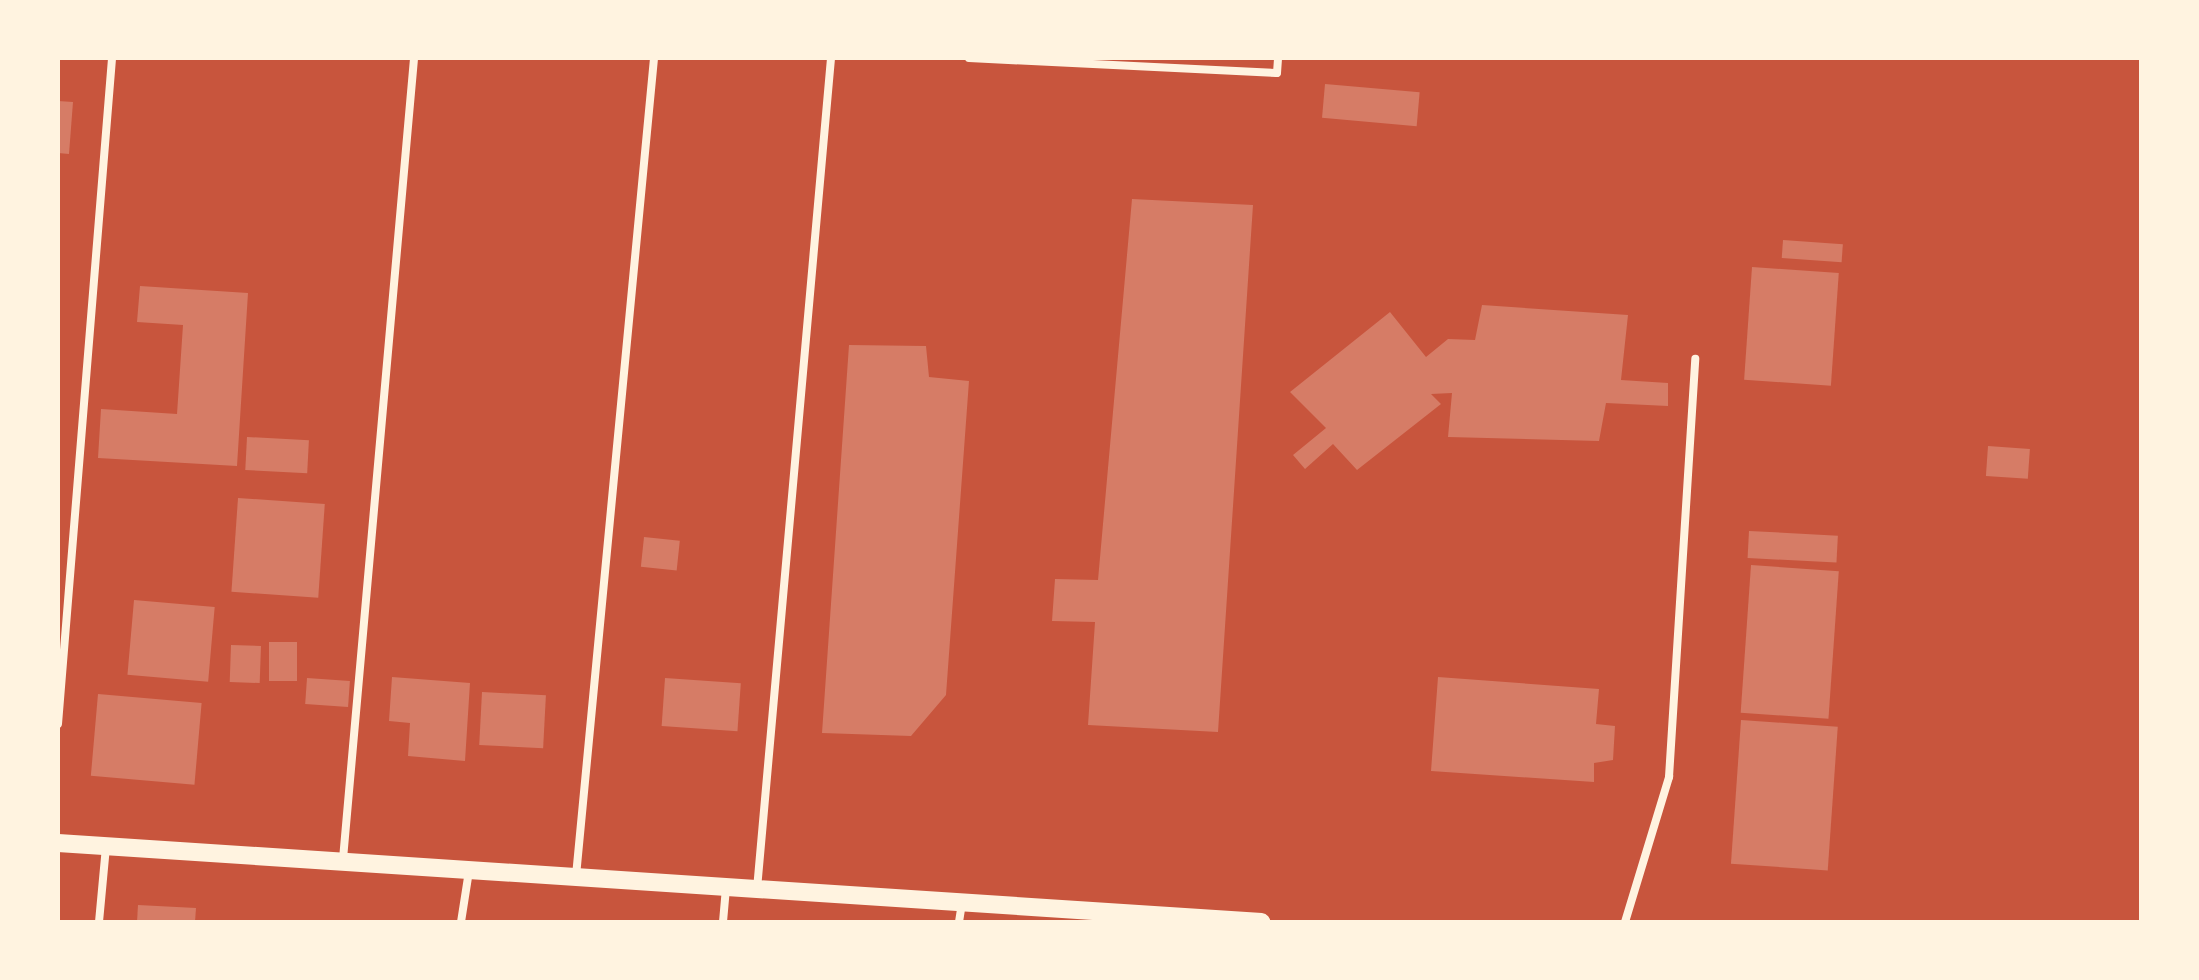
<!DOCTYPE html>
<style>
body{margin:0}
#map{position:relative;width:2199px;height:980px;overflow:hidden;background:#c8553d;font-family:Jost,sans-serif}
div>[style]{position:absolute}
.building>*{inset:0;background:#d67c66;transform-origin:0 0}
.service>*{height:8px;margin:-4px;padding:0 4px;transform-origin:4px;border-radius:4px;background:#fff3e0}
.tertiary>*{height:18px;margin:-9px;padding:0 9px;transform-origin:9px;border-radius:9px;background:#fff3e0}
span{translate:-50% -50%;white-space:nowrap;text-align:center;line-height:1.15;-webkit-text-stroke:8px #fff3e0;paint-order:stroke}
.frame{position:absolute;inset:0;border:60px solid #fff3e0;pointer-events:none}
</style>
<div id="map">
<div class="building">
<i style="left:1325px;top:84px;width:95px;height:34px;rotate:5deg"></i>
<i style="clip-path:polygon(58px 101px,73px 102px,69px 154px,58px 153px)"></i>
<i style="clip-path:polygon(1132px 199px,1253px 205px,1218px 732px,1088px 725px,1095px 622px,1052px 621px,1055px 579px,1098px 580px)"></i>
<i style="left:1783px;top:240px;width:60px;height:18px;rotate:4deg"></i>
<i style="left:1752px;top:267px;width:87px;height:113px;rotate:4deg"></i>
<i style="clip-path:polygon(140px 286px,248px 293px,237px 466px,98px 458px,101px 409px,177px 414px,183px 325px,137px 322px)"></i>
<i style="clip-path:polygon(1482px 305px,1628px 315px,1621px 380px,1668px 383px,1668px 406px,1606px 403px,1599px 441px,1448px 437px,1452px 393px,1431px 394px,1441px 404px,1357px 470px,1333px 444px,1305px 469px,1293px 455px,1326px 428px,1290px 392px,1390px 312px,1426px 357px,1448px 339px,1475px 340px)"></i>
<i style="clip-path:polygon(849px 345px,926px 346px,929px 377px,969px 381px,946px 695px,911px 736px,822px 733px)"></i>
<i style="left:247px;top:437px;width:62px;height:33px;rotate:3deg"></i>
<i style="left:1988px;top:446px;width:42px;height:30px;rotate:4deg"></i>
<i style="left:238px;top:498px;width:87px;height:94px;rotate:4deg"></i>
<i style="left:1749px;top:531px;width:89px;height:27px;rotate:3deg"></i>
<i style="left:644px;top:537px;width:36px;height:30px;rotate:6deg"></i>
<i style="left:1751px;top:565px;width:88px;height:148px;rotate:4deg"></i>
<i style="left:134px;top:600px;width:81px;height:75px;rotate:5deg"></i>
<i style="left:269px;top:642px;width:28px;height:39px"></i>
<i style="left:231px;top:645px;width:30px;height:37px;rotate:2deg"></i>
<i style="clip-path:polygon(392px 677px,470px 683px,465px 761px,408px 756px,410px 723px,389px 721px)"></i>
<i style="clip-path:polygon(1438px 677px,1599px 689px,1596px 724px,1615px 726px,1613px 760px,1594px 763px,1594px 782px,1431px 771px)"></i>
<i style="left:307px;top:678px;width:43px;height:26px;rotate:4deg"></i>
<i style="left:665px;top:678px;width:76px;height:48px;rotate:4deg"></i>
<i style="left:482px;top:692px;width:64px;height:53px;rotate:3deg"></i>
<i style="left:98px;top:694px;width:104px;height:82px;rotate:5deg"></i>
<i style="left:1741px;top:720px;width:97px;height:144px;rotate:4deg"></i>
<i style="clip-path:polygon(138px 905px,196px 908px,195px 922px,137px 922px)"></i>
</div>
<div class="service">
<i style="left:969px;top:58px;width:308px;rotate:2.8deg"></i>
<i style="left:1277px;top:73px;width:15px;rotate:-86deg"></i>
<i style="left:58px;top:724px;width:668px;rotate:-85.36deg"></i>
<i style="left:343px;top:859px;width:804px;rotate:-84.93deg"></i>
<i style="left:576px;top:876px;width:822px;rotate:-84.55deg"></i>
<i style="left:757px;top:889px;width:834px;rotate:-84.91deg"></i>
<i style="left:99px;top:922px;width:75px;rotate:-84.7deg"></i>
<i style="left:461px;top:922px;width:52px;rotate:-81.1deg"></i>
<i style="left:723px;top:922px;width:35px;rotate:-85deg"></i>
<i style="left:959px;top:922px;width:19px;rotate:-81deg"></i>
<i style="left:1625px;top:922px;width:152px;rotate:-73.1deg"></i>
<i style="left:1669px;top:777px;width:419px;rotate:-86.4deg"></i>
</div>
<div class="tertiary">
<i style="left:58px;top:843px;width:1206px;rotate:3.76deg"></i>
</div>
<div class="frame"></div>
</div>
